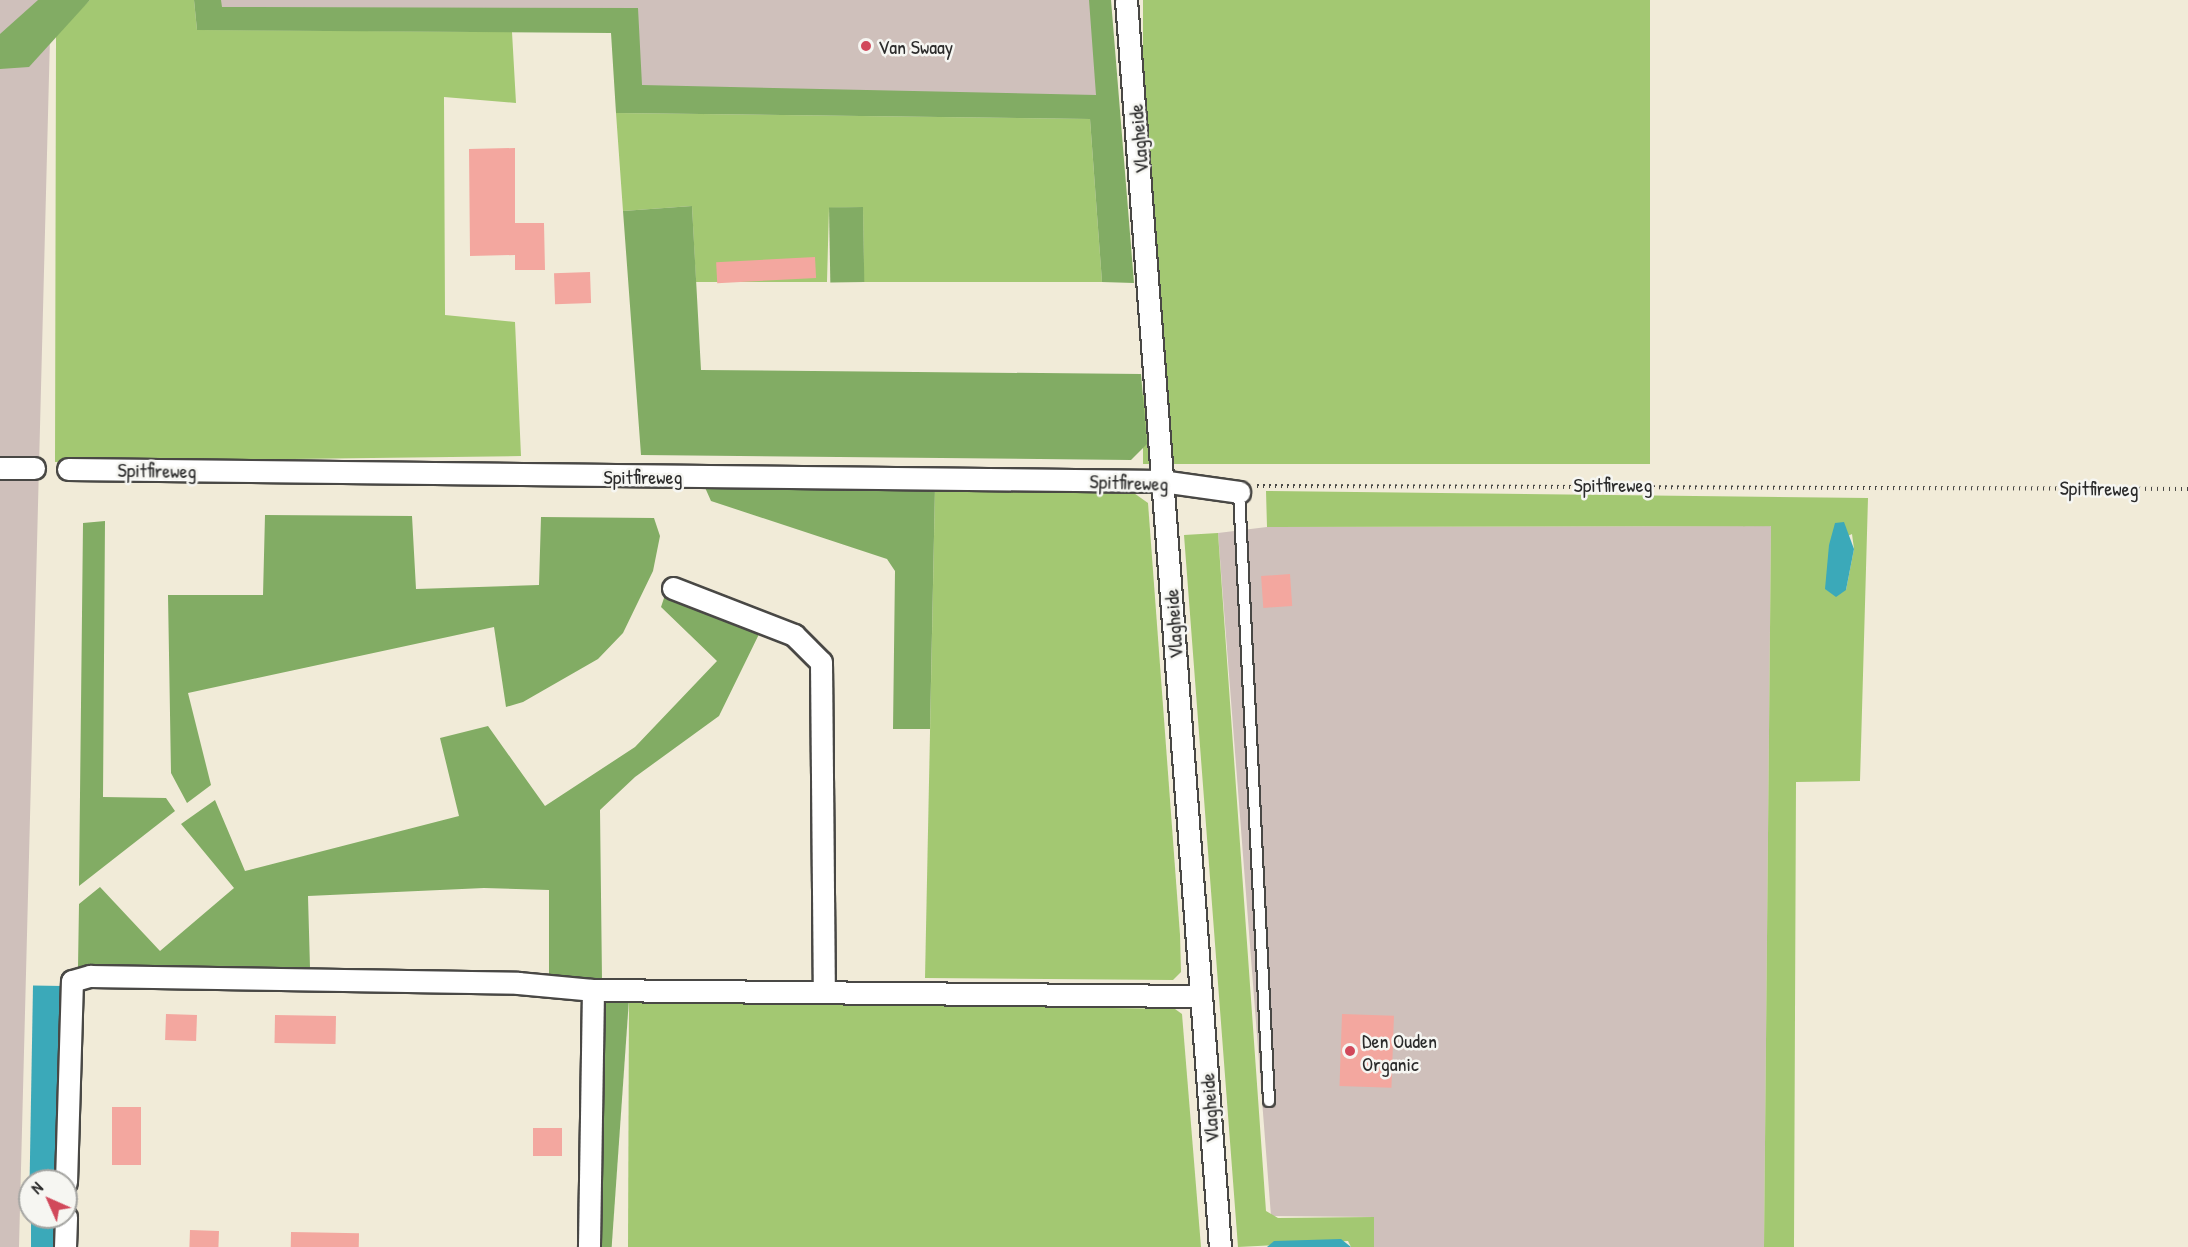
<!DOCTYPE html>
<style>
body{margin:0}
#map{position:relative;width:2188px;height:1247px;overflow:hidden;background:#f1ebd8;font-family:"Patrick Hand",sans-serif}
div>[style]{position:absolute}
.industrial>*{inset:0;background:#cfc0bb}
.green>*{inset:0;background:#a3c872;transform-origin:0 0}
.forest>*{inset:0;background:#82ac64;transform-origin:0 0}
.water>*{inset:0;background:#3ba9b9;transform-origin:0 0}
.building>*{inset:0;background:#f3a79f;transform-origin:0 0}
.path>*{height:4px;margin-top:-2px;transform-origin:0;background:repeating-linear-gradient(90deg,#494845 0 1.5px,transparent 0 6px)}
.roads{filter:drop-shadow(2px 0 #494845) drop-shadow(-2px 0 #494845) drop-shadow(0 2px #494845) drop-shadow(0 -2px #494845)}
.lane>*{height:10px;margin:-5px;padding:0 5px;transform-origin:5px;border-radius:5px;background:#fff}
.street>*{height:21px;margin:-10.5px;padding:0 10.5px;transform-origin:10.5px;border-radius:10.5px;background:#fff}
.dots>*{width:16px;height:16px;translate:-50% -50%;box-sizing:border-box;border:3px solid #f6f6f2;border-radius:50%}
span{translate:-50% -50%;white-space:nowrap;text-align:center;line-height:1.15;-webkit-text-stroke:5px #f6f6f2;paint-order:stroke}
.poi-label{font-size:20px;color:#2b2b2b}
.left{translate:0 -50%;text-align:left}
.street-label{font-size:20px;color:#2b2b2b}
.north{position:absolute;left:18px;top:1169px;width:60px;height:60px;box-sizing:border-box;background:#f6f6f2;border:2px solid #a5a5a2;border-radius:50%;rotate:315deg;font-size:16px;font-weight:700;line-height:24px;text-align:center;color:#2b2b2b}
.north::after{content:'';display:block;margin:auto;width:21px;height:27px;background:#d1495b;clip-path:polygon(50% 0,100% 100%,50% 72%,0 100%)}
</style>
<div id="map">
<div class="industrial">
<i style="clip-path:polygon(0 0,86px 0,50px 37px,19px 1247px,0 1247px)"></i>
<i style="clip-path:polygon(208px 0,1108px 0,1115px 107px,630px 94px,625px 19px,212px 12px)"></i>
<i style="clip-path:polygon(1771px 526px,1764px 1247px,1374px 1247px,1374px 1217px,1271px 1216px,1218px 533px,1267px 527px)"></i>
</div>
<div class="green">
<i style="clip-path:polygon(90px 0,194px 0,197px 30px,512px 32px,516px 103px,444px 97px,445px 315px,515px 322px,521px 456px,55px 462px,56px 33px)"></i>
<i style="left:1143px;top:0;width:507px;height:464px"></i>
<i style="clip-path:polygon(616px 113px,1090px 119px,1102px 282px,864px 282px,863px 207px,829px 208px,827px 282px,696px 282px,692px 206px,623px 211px)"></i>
<i style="clip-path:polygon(935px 488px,1131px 491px,1148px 503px,1180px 935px,1181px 972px,1173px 980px,925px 978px)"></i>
<i style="clip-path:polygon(evenodd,1266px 491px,1868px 498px,1860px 781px,1796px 782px,1794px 1247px,1764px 1247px,1771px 526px,1267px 527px,1266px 491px,1852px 534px,1854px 549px,1846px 590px,1829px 567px,1829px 545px,1852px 534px)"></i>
<i style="clip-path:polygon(1218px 533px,1266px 1211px,1278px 1218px,1374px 1217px,1374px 1247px,1383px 1247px,1351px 1247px,1348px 1241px,1238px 1247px,1184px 535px)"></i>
<i style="clip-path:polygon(629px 1000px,1175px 1009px,1182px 1014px,1201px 1247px,628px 1247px)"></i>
</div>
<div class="forest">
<i style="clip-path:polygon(38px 0,90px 0,29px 67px,0 69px,0 34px)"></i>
<i style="clip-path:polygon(194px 0,221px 0,222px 7px,638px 8px,642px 85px,1096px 95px,1089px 0,1111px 0,1134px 283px,1102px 282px,1090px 119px,616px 113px,611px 33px,197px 30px)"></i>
<i style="clip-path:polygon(692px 206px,701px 370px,1141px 374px,1147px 444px,1131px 460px,641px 455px,623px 211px)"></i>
<i style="left:863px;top:207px;width:75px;height:34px;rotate:89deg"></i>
<i style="clip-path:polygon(703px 483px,935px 488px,930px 729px,893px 729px,895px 571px,887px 559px,711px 501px)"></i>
<i style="clip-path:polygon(265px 515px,412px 516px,416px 589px,539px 585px,541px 517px,654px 518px,660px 536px,653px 571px,623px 633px,598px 659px,523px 702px,506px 707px,494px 627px,188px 693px,211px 785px,187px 803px,171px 773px,168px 595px,263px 595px)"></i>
<i style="clip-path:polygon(105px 521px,103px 797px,166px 798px,175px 811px,79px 886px,83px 523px)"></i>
<i style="clip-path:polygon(666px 592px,762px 628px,719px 716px,635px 777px,600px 810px,602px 980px,549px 975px,549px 890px,484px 888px,308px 896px,310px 968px,78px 967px,79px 904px,100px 887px,160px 951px,234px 888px,181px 824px,215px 800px,245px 871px,459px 816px,440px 738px,488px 726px,545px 806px,635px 747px,717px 661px,661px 607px)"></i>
<i style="left:601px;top:998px;width:28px;height:249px;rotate:4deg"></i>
</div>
<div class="water">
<i style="clip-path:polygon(1844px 522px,1854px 549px,1846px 590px,1836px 597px,1825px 589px,1829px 545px,1835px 523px)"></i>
<i style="left:62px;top:986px;width:195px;height:29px;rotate:91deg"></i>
<i style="left:31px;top:1217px;width:26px;height:30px"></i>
<i style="clip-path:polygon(1341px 1239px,1351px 1247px,1267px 1247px,1274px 1241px)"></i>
</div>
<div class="building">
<i style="clip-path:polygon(515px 148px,515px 223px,544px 223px,545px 270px,515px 270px,515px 255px,470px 256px,469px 149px)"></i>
<i style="left:815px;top:257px;width:21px;height:99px;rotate:87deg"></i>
<i style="left:590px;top:272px;width:31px;height:36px;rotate:88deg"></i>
<i style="left:1290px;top:574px;width:32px;height:29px;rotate:86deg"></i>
<i style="left:166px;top:1014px;width:31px;height:26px;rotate:2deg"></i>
<i style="left:1342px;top:1014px;width:52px;height:72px;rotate:2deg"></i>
<i style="left:275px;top:1015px;width:61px;height:28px;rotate:1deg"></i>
<i style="left:112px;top:1107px;width:29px;height:58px"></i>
<i style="left:533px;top:1128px;width:29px;height:28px"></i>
<i style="left:190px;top:1230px;width:29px;height:17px;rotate:2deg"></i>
<i style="left:291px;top:1232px;width:68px;height:15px;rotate:1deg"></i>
</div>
<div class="path">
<i style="left:1257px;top:486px;width:931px;rotate:0.18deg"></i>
</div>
<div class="roads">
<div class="lane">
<i style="left:1239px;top:492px;width:610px;rotate:87.18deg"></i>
</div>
<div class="street">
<i style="left:1126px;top:0;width:1251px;rotate:85.69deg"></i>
<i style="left:0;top:468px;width:34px"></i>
<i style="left:68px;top:469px;width:1094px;rotate:0.63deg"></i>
<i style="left:1162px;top:481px;width:78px;rotate:8.1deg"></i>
<i style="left:673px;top:588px;width:130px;rotate:21.2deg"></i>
<i style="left:794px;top:635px;width:38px;rotate:45deg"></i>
<i style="left:821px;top:662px;width:328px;rotate:89.5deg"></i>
<i style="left:593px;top:990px;width:608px;rotate:0.57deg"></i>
<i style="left:66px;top:1182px;width:201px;rotate:-88.3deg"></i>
<i style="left:72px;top:981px;width:19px;rotate:-16deg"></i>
<i style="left:90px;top:976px;width:428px;rotate:0.9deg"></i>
<i style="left:518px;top:983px;width:75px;rotate:5.3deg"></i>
<i style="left:593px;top:990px;width:257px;rotate:90.9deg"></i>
<i style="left:65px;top:1247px;width:30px;rotate:-88deg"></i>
</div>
</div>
<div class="dots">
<i style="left:866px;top:46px;background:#d1495b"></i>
<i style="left:1350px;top:1051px;background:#d1495b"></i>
</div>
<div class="poi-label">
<span class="left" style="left:878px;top:46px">Van Swaay</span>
<span class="left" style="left:1362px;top:1052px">Den Ouden<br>Organic</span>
</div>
<div class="street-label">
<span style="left:1138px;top:139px;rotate:-95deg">Vlagheide</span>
<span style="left:157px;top:470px;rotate:1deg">Spitfireweg</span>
<span style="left:643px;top:476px">Spitfireweg</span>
<span style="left:1129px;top:482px;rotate:2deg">Spitfireweg</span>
<span style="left:1613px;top:484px">Spitfireweg</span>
<span style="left:2099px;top:488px;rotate:1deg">Spitfireweg</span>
<span style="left:1173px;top:624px;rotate:-94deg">Vlagheide</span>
<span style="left:1209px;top:1108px;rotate:-94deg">Vlagheide</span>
</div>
<div class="north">N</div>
</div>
